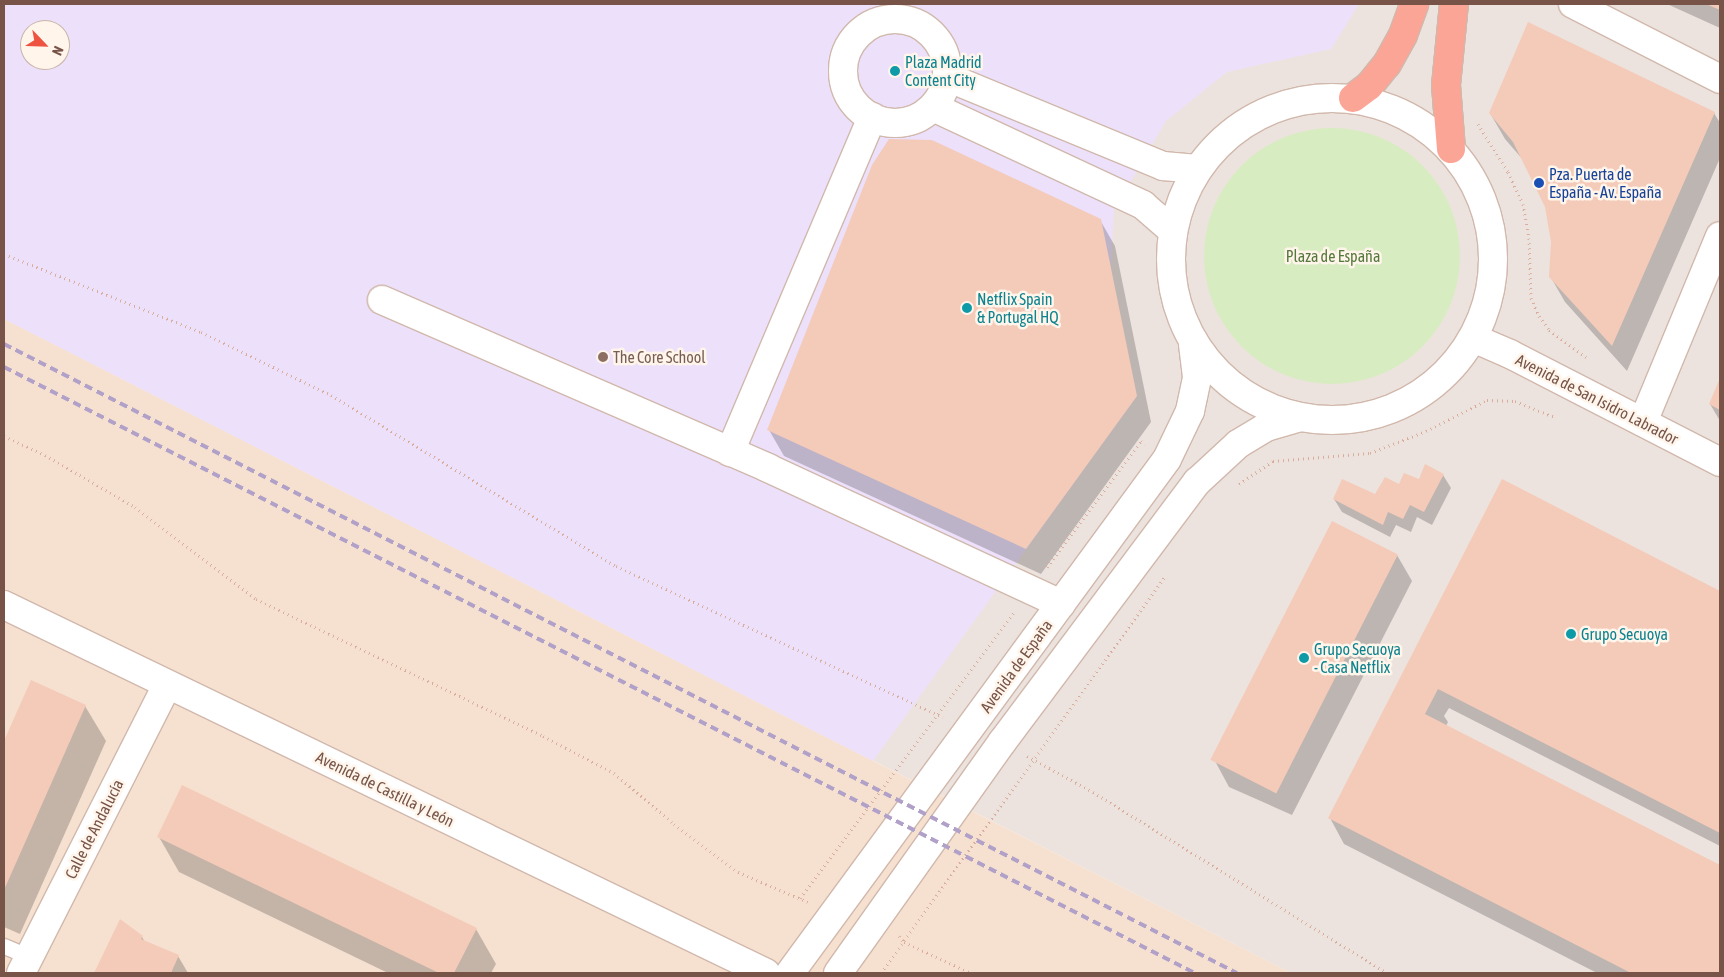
<!DOCTYPE html>
<meta charset="utf-8">
<style>
body{margin:0}
#map{position:relative;width:1724px;height:977px;overflow:hidden;background:#fdf0e3;font-family:"Asap Condensed",sans-serif}
div>[style]{position:absolute}
.residential>*{inset:0;background:#f6e1d1}
.industrial>*{inset:0;background:#ede3de}
.education>*{inset:0;background:#ede0fa}
.green>*{inset:0;background:#d8ecc1}
.round{border-radius:50%}
.shadow>*{inset:0;background:#0003}
.building>*{inset:0;background:#f4cab9;transform-origin:0 0}
.path>*{height:3px;margin-top:-1.5px;transform-origin:0;background:repeating-linear-gradient(90deg,#d9ad9c 0 1px,transparent 0 5px)}
.roads{filter:drop-shadow(1px 0 #d1b8ac) drop-shadow(-1px 0 #d1b8ac) drop-shadow(0 1px #d1b8ac) drop-shadow(0 -1px #d1b8ac)}
.service>*{height:15px;margin:-7.5px;padding:0 7.5px;transform-origin:7.5px;border-radius:7.5px;background:#fff}
.minor>*{height:28px;margin:-14px;padding:0 14px;transform-origin:14px;border-radius:14px;background:#fff}
.minor>.ring{margin:-14px;padding:0;box-sizing:content-box;background:none;border:28px solid #fff;border-radius:50%}
.tertiary>*{height:28px;margin:-14px;padding:0 14px;transform-origin:14px;border-radius:14px;background:#fff}
.tertiary>.ring{margin:-14px;padding:0;box-sizing:content-box;background:none;border:28px solid #fff;border-radius:50%}
.motorway>*{height:28px;margin:-14px;padding:0 14px;transform-origin:14px;border-radius:14px;background:#fba597}
.rail>*{height:4px;margin-top:-2px;transform-origin:0;background:repeating-linear-gradient(90deg,#b1a1c8 0 8px,transparent 0 13px)}
.dots>*{width:14px;height:14px;translate:-50% -50%;box-sizing:border-box;border:2px solid #fff5eb;border-radius:50%}
span{translate:-50% -50%;white-space:nowrap;text-align:center;line-height:1.15;-webkit-text-stroke:5px #fff5eb;paint-order:stroke}
.culture-label{font-size:16px;color:#0d838f}
.left{translate:0 -50%;text-align:left}
.transit-label{font-size:16px;color:#164399}
.park-label{font-size:16px;color:#55783c}
.education-label{font-size:16px;color:#785e54}
.street-label{font-size:16px;color:#775348}
.frame{position:absolute;inset:0;border:5px solid #775348;pointer-events:none}
.north{position:absolute;left:20px;top:20px;width:50px;height:50px;box-sizing:border-box;background:#fff5eb;border:1px solid #c9b4aa;border-radius:50%;rotate:114deg;font-size:14px;font-weight:700;line-height:20px;text-align:center;color:#775348}
.north::after{content:'';display:block;margin:auto;width:18px;height:22px;background:#ee5342;clip-path:polygon(50% 0,100% 100%,50% 72%,0 100%)}
</style>
<div id="map">
<div class="residential">
<i style="clip-path:polygon(4px 319px,873px 761px,1291px 973px,4px 973px)"></i>
</div>
<div class="industrial">
<i style="clip-path:polygon(evenodd,4px 4px,1720px 4px,1720px 973px,1291px 973px,4px 319px,4px 4px,30px 30px,60px 30px,60px 60px,30px 60px,30px 30px)"></i>
</div>
<div class="education">
<i style="clip-path:polygon(evenodd,4px 4px,1359px 4px,1331px 49px,1227px 72px,1166px 121px,1114px 210px,1109px 299px,1137px 396px,873px 761px,4px 319px,4px 4px,30px 30px,60px 30px,60px 60px,30px 60px,30px 30px)"></i>
</div>
<div class="green">
<i class="round" style="left:1204px;top:128px;width:256px;height:256px"></i>
</div>
<div class="shadow">
<i style="clip-path:polygon(1667px 4px,1720px 4px,1720px 28px)"></i>
<i style="clip-path:polygon(1490px 113px,1714px 113px,1720px 123px,1720px 158px,1627px 371px,1565px 302px,1550px 276px,1552px 242px,1546px 207px,1524px 161px,1505px 139px)"></i>
<i style="clip-path:polygon(1100px 220px,1115px 246px,1151px 422px,1041px 574px,784px 456px,769px 430px)"></i>
<i style="clip-path:polygon(1720px 381px,1720px 421px,1710px 404px)"></i>
<i style="clip-path:polygon(1443px 475px,1451px 488px,1432px 525px,1417px 517px,1411px 532px,1396px 525px,1390px 537px,1342px 512px,1334px 499px,1375px 496px,1399px 485px)"></i>
<i style="clip-path:polygon(1502px 481px,1720px 592px,1720px 846px,1449px 708px,1444px 716px,1448px 722px,1446px 726px,1720px 866px,1720px 973px,1597px 973px,1344px 844px,1330px 818px)"></i>
<i style="clip-path:polygon(1397px 555px,1412px 581px,1292px 815px,1229px 787px,1215px 761px)"></i>
<i style="clip-path:polygon(32px 682px,85px 706px,106px 741px,20px 934px,4px 927px,4px 744px)"></i>
<i style="clip-path:polygon(159px 837px,476px 929px,496px 964px,491px 973px,388px 973px,179px 872px)"></i>
<i style="clip-path:polygon(120px 921px,142px 937px,145px 942px,178px 956px,188px 973px,95px 973px)"></i>
</div>
<div class="building">
<i style="clip-path:polygon(1706px 4px,1720px 4px,1720px 10px)"></i>
<i style="clip-path:polygon(1528px 22px,1715px 112px,1612px 346px,1549px 277px,1551px 242px,1545px 207px,1513px 142px,1489px 113px)"></i>
<i style="clip-path:polygon(889px 139px,932px 140px,1101px 219px,1137px 396px,1026px 549px,767px 430px,872px 165px)"></i>
<i style="clip-path:polygon(1720px 378px,1720px 410px,1709px 404px)"></i>
<i style="clip-path:polygon(1425px 464px,1444px 474px,1424px 512px,1410px 505px,1403px 519px,1388px 512px,1383px 525px,1333px 499px,1342px 479px,1375px 494px,1385px 477px,1399px 484px,1404px 473px,1419px 479px)"></i>
<i style="clip-path:polygon(1502px 479px,1720px 591px,1720px 833px,1438px 689px,1425px 714px,1720px 865px,1720px 973px,1631px 973px,1328px 818px)"></i>
<i style="left:1332px;top:521px;width:74px;height:268px;rotate:27deg"></i>
<i style="clip-path:polygon(31px 680px,86px 705px,4px 890px,4px 741px)"></i>
<i style="clip-path:polygon(182px 785px,477px 928px,454px 973px,439px 973px,157px 837px)"></i>
<i style="clip-path:polygon(120px 919px,143px 936px,141px 939px,179px 955px,171px 973px,94px 973px)"></i>
</div>
<div class="path">
<i style="left:1478px;top:124px;width:57px;rotate:58deg"></i>
<i style="left:1508px;top:172px;width:35px;rotate:65deg"></i>
<i style="left:1523px;top:204px;width:35px;rotate:80deg"></i>
<i style="left:1529px;top:238px;width:60px;rotate:88.1deg"></i>
<i style="left:1531px;top:298px;width:20px;rotate:66deg"></i>
<i style="left:1539px;top:316px;width:17px;rotate:54deg"></i>
<i style="left:1549px;top:330px;width:46px;rotate:36.1deg"></i>
<i style="left:4px;top:254px;width:212px;rotate:21.6deg"></i>
<i style="left:201px;top:332px;width:144px;rotate:25.9deg"></i>
<i style="left:331px;top:395px;width:332px;rotate:31deg"></i>
<i style="left:616px;top:566px;width:360px;rotate:24.8deg"></i>
<i style="left:4px;top:436px;width:45px;rotate:24.9deg"></i>
<i style="left:45px;top:455px;width:104px;rotate:30deg"></i>
<i style="left:135px;top:507px;width:152px;rotate:37.2deg"></i>
<i style="left:256px;top:599px;width:318px;rotate:25.5deg"></i>
<i style="left:543px;top:736px;width:80px;rotate:27.5deg"></i>
<i style="left:614px;top:773px;width:79px;rotate:40.4deg"></i>
<i style="left:674px;top:824px;width:80px;rotate:36.9deg"></i>
<i style="left:738px;top:872px;width:76px;rotate:23.2deg"></i>
<i style="left:1239px;top:484px;width:41px;rotate:-34.1deg"></i>
<i style="left:1273px;top:461px;width:97px;rotate:-4.7deg"></i>
<i style="left:1370px;top:453px;width:60px;rotate:-21.4deg"></i>
<i style="left:1426px;top:431px;width:68px;rotate:-26.9deg"></i>
<i style="left:1487px;top:400px;width:28px;rotate:2deg"></i>
<i style="left:1515px;top:401px;width:42px;rotate:22.3deg"></i>
<i style="left:1047px;top:567px;width:157px;rotate:-53.3deg"></i>
<i style="left:1141px;top:441px;width:5px;rotate:37deg"></i>
<i style="left:1027px;top:756px;width:75px;rotate:28.6deg"></i>
<i style="left:1093px;top:792px;width:345px;rotate:31.6deg"></i>
<i style="left:800px;top:898px;width:357px;rotate:-53.2deg"></i>
<i style="left:899px;top:936px;width:8px;rotate:50deg"></i>
<i style="left:904px;top:942px;width:74px;rotate:24.8deg"></i>
<i style="left:881px;top:973px;width:487px;rotate:-54.4deg"></i>
</div>
<div class="roads">
<div class="service">
<i style="left:4px;top:946px;width:28px;rotate:23deg"></i>
</div>
<div class="minor">
<i style="left:1573px;top:4px;width:165px;rotate:27deg"></i>
<i class="ring" style="left:843px;top:19px;width:76px;height:76px"></i>
<i style="left:947px;top:77px;width:234px;rotate:22.4deg"></i>
<i style="left:1163px;top:166px;width:35px;rotate:5deg"></i>
<i style="left:933px;top:107px;width:232px;rotate:25deg"></i>
<i style="left:1143px;top:205px;width:40px;rotate:41deg"></i>
<i style="left:382px;top:300px;width:421px;rotate:23.5deg"></i>
<i style="left:768px;top:468px;width:323px;rotate:24.9deg"></i>
<i style="left:1643px;top:422px;width:201px;rotate:-67.5deg"></i>
<i style="left:730px;top:452px;width:364px;rotate:-67deg"></i>
<i style="left:4px;top:605px;width:846px;rotate:25.78deg"></i>
<i style="left:21px;top:973px;width:323px;rotate:-63.1deg"></i>
</div>
<div class="tertiary">
<i class="ring" style="left:1171px;top:98px;width:294px;height:294px"></i>
<i style="left:1473px;top:338px;width:40px;rotate:23.4deg"></i>
<i style="left:1510px;top:354px;width:236px;rotate:27.2deg"></i>
<i style="left:790px;top:973px;width:637px;rotate:-53.74deg"></i>
<i style="left:1167px;top:459px;width:53px;rotate:-64.4deg"></i>
<i style="left:1190px;top:411px;width:35px;rotate:-78deg"></i>
<i style="left:1197px;top:377px;width:33px;rotate:-97deg"></i>
<i style="left:838px;top:973px;width:285px;rotate:-54.6deg"></i>
<i style="left:1003px;top:741px;width:324px;rotate:-53.2deg"></i>
<i style="left:1197px;top:482px;width:56px;rotate:-42.8deg"></i>
<i style="left:1238px;top:444px;width:33px;rotate:-31deg"></i>
<i style="left:1266px;top:427px;width:33px;rotate:-16deg"></i>
</div>
<div class="motorway">
<i style="left:1353px;top:98px;width:20px;rotate:-37deg"></i>
<i style="left:1369px;top:86px;width:28px;rotate:-51deg"></i>
<i style="left:1387px;top:64px;width:33px;rotate:-61deg"></i>
<i style="left:1403px;top:35px;width:33px;rotate:-70deg"></i>
<i style="left:1451px;top:149px;width:64px;rotate:-94.5deg"></i>
<i style="left:1446px;top:85px;width:81px;rotate:-84.4deg"></i>
</div>
</div>
<div class="rail">
<i style="left:4px;top:344px;width:1384px;rotate:27.03deg"></i>
<i style="left:4px;top:367px;width:1336px;rotate:26.97deg"></i>
</div>
<div class="dots">
<i style="left:895px;top:71px;background:#0f9aa8"></i>
<i style="left:1539px;top:183px;background:#1a4fb4"></i>
<i style="left:967px;top:308px;background:#0f9aa8"></i>
<i style="left:603px;top:357px;background:#8d6e63"></i>
<i style="left:1571px;top:634px;background:#0f9aa8"></i>
<i style="left:1304px;top:658px;background:#0f9aa8"></i>
</div>
<div class="culture-label">
<span class="left" style="left:905px;top:71px">Plaza Madrid<br>Content City</span>
<span class="left" style="left:977px;top:308px">Netflix Spain<br>&amp; Portugal HQ</span>
<span class="left" style="left:1581px;top:634px">Grupo Secuoya</span>
<span class="left" style="left:1314px;top:658px">Grupo Secuoya<br>- Casa Netflix</span>
</div>
<div class="transit-label">
<span class="left" style="left:1549px;top:183px">Pza. Puerta de<br>España - Av. España</span>
</div>
<div class="park-label">
<span style="left:1333px;top:256px">Plaza de España</span>
</div>
<div class="education-label">
<span class="left" style="left:613px;top:357px">The Core School</span>
</div>
<div class="street-label">
<span style="left:1597px;top:399px;rotate:27deg">Avenida de San Isidro Labrador</span>
<span style="left:1016px;top:666px;rotate:-54deg">Avenida de España</span>
<span style="left:385px;top:789px;rotate:26deg">Avenida de Castilla y León</span>
<span style="left:94px;top:829px;rotate:-63deg">Calle de Andalucía</span>
</div>
<div class="frame"></div>
<div class="north">N</div>
</div>
